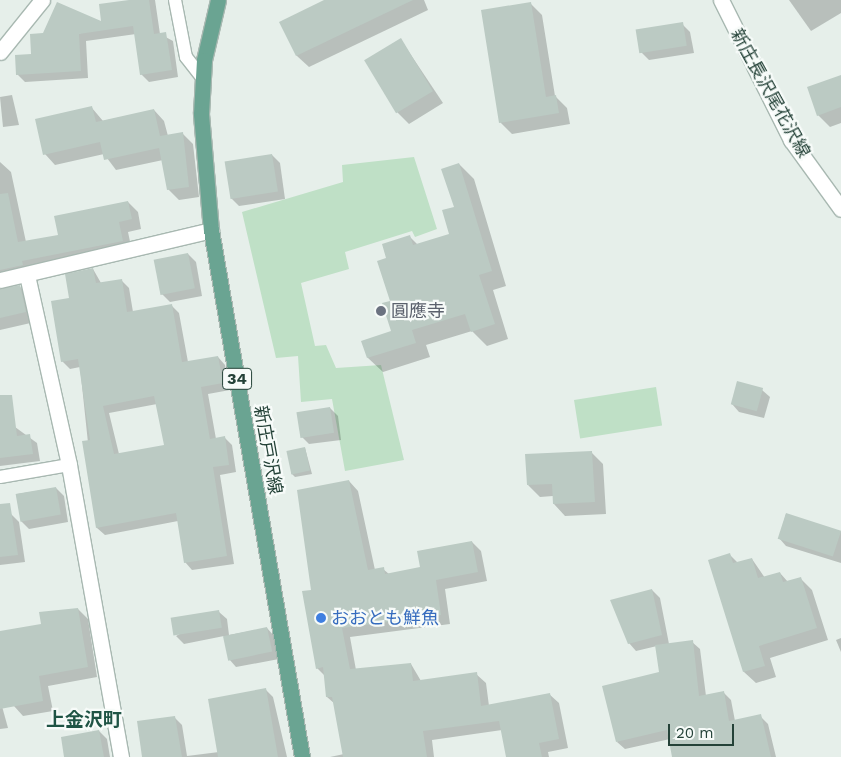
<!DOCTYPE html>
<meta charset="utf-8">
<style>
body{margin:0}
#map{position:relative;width:841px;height:757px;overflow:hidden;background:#e6efea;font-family:"Work Sans","Noto Sans JP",sans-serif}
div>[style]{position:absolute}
.green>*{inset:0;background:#bfe0c6;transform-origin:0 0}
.shadow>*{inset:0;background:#0003}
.building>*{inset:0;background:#bbcac3;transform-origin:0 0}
.roads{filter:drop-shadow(1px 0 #a8b8b1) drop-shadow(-1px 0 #a8b8b1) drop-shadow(0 1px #a8b8b1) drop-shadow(0 -1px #a8b8b1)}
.service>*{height:12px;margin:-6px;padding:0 6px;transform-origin:6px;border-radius:6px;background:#fff}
.minor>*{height:15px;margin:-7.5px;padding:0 7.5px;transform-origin:7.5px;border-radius:7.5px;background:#fff}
.secondary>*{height:15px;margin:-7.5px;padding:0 7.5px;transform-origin:7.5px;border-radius:7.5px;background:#fff}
.primary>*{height:15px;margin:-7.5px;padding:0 7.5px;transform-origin:7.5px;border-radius:7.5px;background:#6aa492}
.dots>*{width:14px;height:14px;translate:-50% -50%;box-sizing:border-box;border:2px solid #f7fbf9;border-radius:50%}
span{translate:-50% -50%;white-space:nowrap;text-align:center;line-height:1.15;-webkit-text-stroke:4.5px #f7fbf9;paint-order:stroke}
.shield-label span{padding:1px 4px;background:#f7fbf9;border:1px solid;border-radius:4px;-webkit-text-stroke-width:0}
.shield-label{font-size:16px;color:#244238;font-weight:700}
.street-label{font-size:18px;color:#244238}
.worship-label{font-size:18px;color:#5b616d}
.left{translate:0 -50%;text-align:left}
.shop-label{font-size:18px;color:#366cbe}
.neighbourhood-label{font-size:19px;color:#1f5445;font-weight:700}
.scale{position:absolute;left:668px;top:724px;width:66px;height:22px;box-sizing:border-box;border:2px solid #244238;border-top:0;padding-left:6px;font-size:15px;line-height:18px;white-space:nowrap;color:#244238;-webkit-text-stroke:4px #f7fbf9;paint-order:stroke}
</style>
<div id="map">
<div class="green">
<i style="clip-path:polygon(414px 157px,437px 229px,415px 237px,412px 231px,345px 252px,349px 269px,301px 283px,315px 346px,326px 345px,336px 368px,381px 365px,404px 460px,345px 471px,332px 399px,301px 402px,298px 356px,276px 358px,242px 212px,343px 182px,342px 165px)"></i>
<i style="left:656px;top:387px;width:39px;height:83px;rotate:81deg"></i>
</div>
<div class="shadow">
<i style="clip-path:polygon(130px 0,155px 0,160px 34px,173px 41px,178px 77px,149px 82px,141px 74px,136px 34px,86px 41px,88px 78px,25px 82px,17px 74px,32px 56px,102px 23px)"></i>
<i style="clip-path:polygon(327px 0,424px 0,428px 10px,309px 67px,297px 56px,281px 22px)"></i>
<i style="clip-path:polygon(789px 0,841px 0,841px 13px,811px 31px)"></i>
<i style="clip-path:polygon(530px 3px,542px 15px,555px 96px,567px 108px,570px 124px,512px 134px,500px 122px)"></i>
<i style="clip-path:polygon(682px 24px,690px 32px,694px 53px,649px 60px,641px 52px)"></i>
<i style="clip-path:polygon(401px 40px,443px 103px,409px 124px,397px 112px)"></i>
<i style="clip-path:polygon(841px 77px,841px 123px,830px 127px,818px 115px)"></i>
<i style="clip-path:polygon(12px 95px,19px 125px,3px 127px,0 97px)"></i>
<i style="clip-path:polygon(92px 108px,103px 121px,154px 110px,164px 121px,168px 136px,182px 133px,193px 144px,199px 197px,179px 200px,168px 189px,163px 160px,116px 170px,104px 154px,55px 165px,45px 154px)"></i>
<i style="clip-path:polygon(272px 155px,280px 163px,285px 199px,239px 206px,231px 198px)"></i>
<i style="clip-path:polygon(0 162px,11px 172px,26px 242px,59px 236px,128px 202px,138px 212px,141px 229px,128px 232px,132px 251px,8px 281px,0 289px)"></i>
<i style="clip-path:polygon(459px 164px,474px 179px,506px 286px,493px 290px,508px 339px,487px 346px,472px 331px,426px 345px,430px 357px,383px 372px,368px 358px,363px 341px,393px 332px,388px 259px,410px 237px,418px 245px,451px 235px)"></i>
<i style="clip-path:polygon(188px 254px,196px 262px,202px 296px,170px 302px,162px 294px)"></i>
<i style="clip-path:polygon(evenodd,93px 269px,101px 283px,121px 280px,129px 288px,133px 312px,172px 306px,179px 313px,188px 362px,218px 357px,225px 365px,230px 390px,208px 394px,216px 439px,225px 438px,232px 445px,236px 472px,220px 475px,234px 564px,192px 570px,185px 562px,178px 521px,105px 535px,97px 528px,80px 367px,70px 369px,62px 361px,70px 299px,93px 269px,157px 404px,165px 446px,119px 454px,109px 413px,157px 404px)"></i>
<i style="clip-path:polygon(19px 286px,29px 296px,35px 322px,0 330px,0 290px)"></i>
<i style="clip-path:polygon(762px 390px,770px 397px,764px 418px,739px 412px,732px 404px)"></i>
<i style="clip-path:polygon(330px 408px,338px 416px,341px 440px,309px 444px,301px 436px)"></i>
<i style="clip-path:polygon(15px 427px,37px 443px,40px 461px,0 466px,0 429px)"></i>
<i style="clip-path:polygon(305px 448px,312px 474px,295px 477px,291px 473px)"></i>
<i style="clip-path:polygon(591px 452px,603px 464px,606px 514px,565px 516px,554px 504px,553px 496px,540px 497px,528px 485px)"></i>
<i style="clip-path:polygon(349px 481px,358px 491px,375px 570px,383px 569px,389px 574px,422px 568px,472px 542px,481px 551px,487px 581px,445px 589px,450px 624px,350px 637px,356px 670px,411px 664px,421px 681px,476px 674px,486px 683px,489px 706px,549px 694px,559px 703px,568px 748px,548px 752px,549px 757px,508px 757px,502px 730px,432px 740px,434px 757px,330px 757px,344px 754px,335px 704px,327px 697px,325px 676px,317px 668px,313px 591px)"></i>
<i style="clip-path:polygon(56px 488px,64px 496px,68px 522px,29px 529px,21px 521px,17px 494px)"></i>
<i style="clip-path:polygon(11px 514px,19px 522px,25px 562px,0 565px,0 516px)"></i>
<i style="clip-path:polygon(786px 514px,841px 532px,841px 563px,786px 546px,779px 538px)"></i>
<i style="clip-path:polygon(730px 555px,738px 563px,752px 559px,765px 578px,780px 573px,788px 582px,800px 578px,812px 590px,828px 640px,770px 658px,776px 677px,756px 683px,744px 672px,709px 561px)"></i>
<i style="clip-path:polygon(652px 590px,660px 598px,669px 644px,692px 642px,700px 649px,706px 696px,724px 693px,731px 700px,735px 721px,760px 716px,768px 724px,776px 757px,673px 757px,670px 739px,625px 749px,617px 742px,660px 673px,657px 646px,636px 651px,629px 643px,612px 601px)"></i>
<i style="clip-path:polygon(78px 609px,88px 619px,97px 677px,48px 686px,53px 711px,23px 716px,14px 706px,42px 625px)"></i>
<i style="clip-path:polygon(219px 612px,227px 619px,229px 635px,267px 628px,274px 636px,279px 659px,236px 667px,229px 659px,224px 636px,184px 644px,176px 636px)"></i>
<i style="clip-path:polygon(841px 638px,841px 652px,836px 640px)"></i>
<i style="clip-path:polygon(266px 690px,273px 697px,287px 757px,153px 757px,174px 717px,182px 725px,187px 756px,219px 752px)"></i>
<i style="clip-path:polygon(0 699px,8px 728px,0 729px)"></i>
<i style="clip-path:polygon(99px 731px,107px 739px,110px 757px,66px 757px)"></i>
</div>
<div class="building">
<i style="clip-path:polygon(129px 0,149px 0,154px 34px,166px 32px,172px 70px,140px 75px,133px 26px,79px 34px,81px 71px,16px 75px,15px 55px,31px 54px,30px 34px,43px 33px,57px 2px,101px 21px,99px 4px)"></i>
<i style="clip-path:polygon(324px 0,413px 0,296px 56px,279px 22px)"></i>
<i style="clip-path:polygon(531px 2px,546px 97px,556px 95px,559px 113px,499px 123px,481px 10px)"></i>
<i style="left:683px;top:22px;width:24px;height:48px;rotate:81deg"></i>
<i style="left:401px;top:38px;width:62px;height:43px;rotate:59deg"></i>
<i style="clip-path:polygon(841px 75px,841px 107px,817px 116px,807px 87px)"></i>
<i style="clip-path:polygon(92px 106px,96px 122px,154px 109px,160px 136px,183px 132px,189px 187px,167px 190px,159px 148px,104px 160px,100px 142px,43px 155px,35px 119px)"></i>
<i style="left:272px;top:154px;width:38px;height:48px;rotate:81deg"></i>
<i style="clip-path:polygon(459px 163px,492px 271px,479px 275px,495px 324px,471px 332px,465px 314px,412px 330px,416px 343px,367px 358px,361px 341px,391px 331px,382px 303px,390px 301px,377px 261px,386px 258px,382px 244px,410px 235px,413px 245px,449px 234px,442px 210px,454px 207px,441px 169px)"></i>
<i style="clip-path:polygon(8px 193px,18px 242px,58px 235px,54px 216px,128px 201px,132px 219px,119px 222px,123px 241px,22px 261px,23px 265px,0 270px,0 194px)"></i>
<i style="left:188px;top:253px;width:36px;height:35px;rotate:79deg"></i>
<i style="clip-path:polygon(evenodd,93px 268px,96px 283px,122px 279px,127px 312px,172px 304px,182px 362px,218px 356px,223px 383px,201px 387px,210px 439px,225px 436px,229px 465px,213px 467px,227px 556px,184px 563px,176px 513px,96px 528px,82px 441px,90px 440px,78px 359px,61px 362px,51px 301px,69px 298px,65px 274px,93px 268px,154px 396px,164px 445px,114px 454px,103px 406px,154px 396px)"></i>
<i style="clip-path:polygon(20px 285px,26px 312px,0 318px,0 289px)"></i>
<i style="left:737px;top:381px;width:27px;height:24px;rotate:15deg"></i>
<i style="clip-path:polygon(0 395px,12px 395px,17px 436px,30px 434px,33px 454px,0 458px)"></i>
<i style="left:330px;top:407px;width:26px;height:34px;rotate:81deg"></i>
<i style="left:305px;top:447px;width:24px;height:19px;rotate:78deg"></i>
<i style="clip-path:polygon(592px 451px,595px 502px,553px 504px,552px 484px,527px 485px,525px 454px)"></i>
<i style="clip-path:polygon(349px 480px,368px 570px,384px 567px,385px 574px,420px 567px,417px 551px,472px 541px,478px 572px,436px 580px,441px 615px,342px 628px,350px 669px,411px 663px,413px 681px,477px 672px,481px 706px,550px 693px,559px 739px,539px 743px,542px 757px,506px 757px,499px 721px,423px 731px,427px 757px,343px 757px,332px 697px,326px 697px,323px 667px,316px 669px,302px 591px,311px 590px,297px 490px)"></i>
<i style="left:56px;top:487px;width:28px;height:41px;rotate:80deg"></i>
<i style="clip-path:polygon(10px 503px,18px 555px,0 557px,0 504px)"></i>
<i style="left:786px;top:513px;width:58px;height:27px;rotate:18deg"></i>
<i style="clip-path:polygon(730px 553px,733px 563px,752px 558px,758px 578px,780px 572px,783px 582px,801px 577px,817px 628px,759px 646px,765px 666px,743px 672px,708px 560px)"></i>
<i style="clip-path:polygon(652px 589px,662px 635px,628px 644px,610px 600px)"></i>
<i style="clip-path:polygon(78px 608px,88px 667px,39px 676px,43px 701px,0 709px,0 631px,41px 624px,39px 612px)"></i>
<i style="left:219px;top:610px;width:18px;height:49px;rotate:81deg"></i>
<i style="left:267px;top:627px;width:25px;height:45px;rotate:78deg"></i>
<i style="clip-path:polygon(693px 640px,699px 696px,724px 691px,729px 721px,761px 714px,771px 757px,672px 757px,667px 730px,616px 742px,602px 686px,659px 672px,655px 645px)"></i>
<i style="clip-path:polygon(266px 688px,278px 757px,218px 757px,208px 699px)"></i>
<i style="clip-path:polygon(175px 716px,182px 757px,142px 757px,137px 721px)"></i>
<i style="clip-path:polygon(99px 730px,104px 757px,64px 757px,61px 737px)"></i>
</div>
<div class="roads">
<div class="service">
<i style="left:175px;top:0;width:58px;rotate:79.1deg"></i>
<i style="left:186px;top:57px;width:28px;rotate:52deg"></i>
<i style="left:0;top:477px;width:70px;rotate:-9.9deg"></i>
</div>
<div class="minor">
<i style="left:0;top:52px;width:67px;rotate:-51.1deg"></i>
<i style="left:27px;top:275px;width:195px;rotate:77.5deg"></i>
<i style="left:69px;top:465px;width:297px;rotate:79.9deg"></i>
<i style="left:0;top:280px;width:217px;rotate:-13.3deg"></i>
</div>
<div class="secondary">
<i style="left:721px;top:0;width:157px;rotate:63.4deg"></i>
<i style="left:791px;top:140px;width:85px;rotate:54.1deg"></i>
</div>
<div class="primary">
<i style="left:218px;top:0;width:62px;rotate:103.1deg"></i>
<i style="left:204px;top:60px;width:54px;rotate:93.2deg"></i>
<i style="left:201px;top:114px;width:116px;rotate:85.1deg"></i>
<i style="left:211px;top:230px;width:535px;rotate:80.2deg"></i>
</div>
</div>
<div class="dots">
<i style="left:381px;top:311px;background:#6b7280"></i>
<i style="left:321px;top:618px;background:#3f7fe0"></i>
</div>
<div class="shield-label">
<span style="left:237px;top:379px">34</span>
</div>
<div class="street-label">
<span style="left:770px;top:93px;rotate:61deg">新庄長沢尾花沢線</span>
<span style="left:268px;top:450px;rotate:80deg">新庄戸沢線</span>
</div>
<div class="worship-label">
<span class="left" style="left:391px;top:311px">圓應寺</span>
</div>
<div class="shop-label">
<span class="left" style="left:331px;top:618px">おおとも鮮魚</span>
</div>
<div class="neighbourhood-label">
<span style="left:84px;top:720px">上金沢町</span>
</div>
<div class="scale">20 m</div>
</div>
